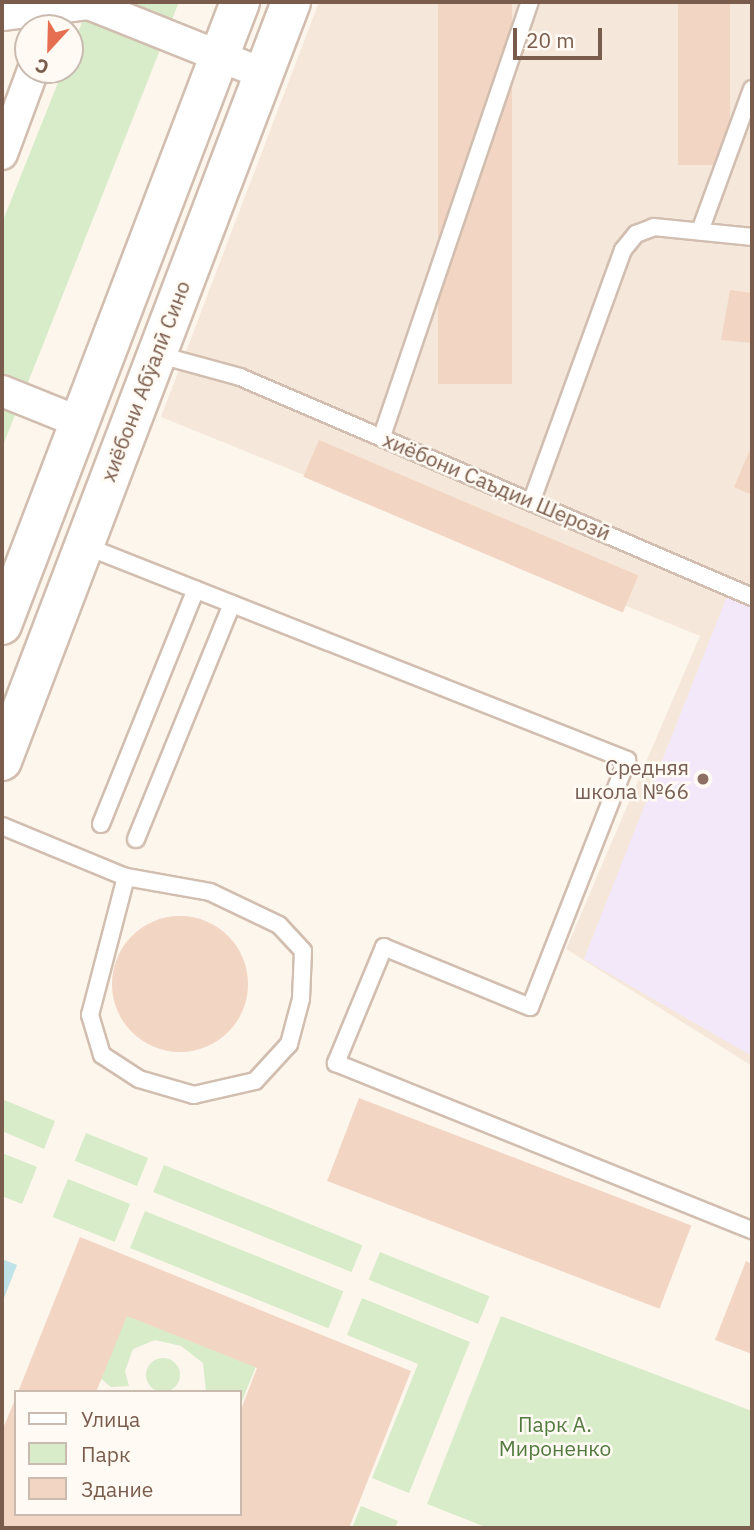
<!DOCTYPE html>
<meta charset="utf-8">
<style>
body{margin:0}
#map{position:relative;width:754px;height:1530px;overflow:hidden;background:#fdf6ec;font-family:"IBM Plex Sans",sans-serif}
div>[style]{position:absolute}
.residential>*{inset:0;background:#f5e8da}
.education>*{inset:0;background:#f3e8fa}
.green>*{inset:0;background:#d8ecc9;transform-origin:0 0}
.round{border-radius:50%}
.water>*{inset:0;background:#bfe3e8}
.building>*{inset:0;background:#f3d5c3;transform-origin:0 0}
.roads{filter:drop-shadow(2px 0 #d1beb0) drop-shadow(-2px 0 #d1beb0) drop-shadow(0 2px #d1beb0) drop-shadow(0 -2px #d1beb0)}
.lane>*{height:16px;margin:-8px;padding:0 8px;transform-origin:8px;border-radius:8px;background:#fff}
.street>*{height:30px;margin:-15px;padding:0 15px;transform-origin:15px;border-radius:15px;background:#fff}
.secondary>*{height:38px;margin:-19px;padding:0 19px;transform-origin:19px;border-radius:19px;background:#fff}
.dots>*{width:19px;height:19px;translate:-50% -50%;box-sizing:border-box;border:4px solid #fffaf3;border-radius:50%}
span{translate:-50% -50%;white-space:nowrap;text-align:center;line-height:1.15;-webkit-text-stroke:5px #fffaf3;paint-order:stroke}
.street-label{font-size:21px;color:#7a5c4d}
.education-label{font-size:21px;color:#785e54}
.right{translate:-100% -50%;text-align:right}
.park-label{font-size:21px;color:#537a41}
.frame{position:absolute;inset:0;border:4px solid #7a5c4d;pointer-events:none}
.legend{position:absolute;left:14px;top:1390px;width:228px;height:126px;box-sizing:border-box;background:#fffaf3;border:2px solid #cabbb1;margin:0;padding:9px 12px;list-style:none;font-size:21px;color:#7a5c4d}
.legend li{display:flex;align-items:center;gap:14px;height:35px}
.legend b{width:35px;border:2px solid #cabbb1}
.north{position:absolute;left:14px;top:14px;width:70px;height:70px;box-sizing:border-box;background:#fffaf3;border:2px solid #cabbb1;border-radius:50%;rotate:202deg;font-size:19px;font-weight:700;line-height:28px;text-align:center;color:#7a5c4d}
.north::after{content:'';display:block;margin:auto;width:24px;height:32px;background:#e76f51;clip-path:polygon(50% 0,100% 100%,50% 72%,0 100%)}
.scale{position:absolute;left:513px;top:28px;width:89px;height:32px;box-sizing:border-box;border:4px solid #7a5c4d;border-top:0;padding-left:9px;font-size:21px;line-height:24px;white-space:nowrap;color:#7a5c4d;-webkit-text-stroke:5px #fffaf3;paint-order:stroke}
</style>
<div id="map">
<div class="residential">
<i style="clip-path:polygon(319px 2px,752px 2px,752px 1066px,566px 949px,700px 636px,161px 417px)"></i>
</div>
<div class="education">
<i style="clip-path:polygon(729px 591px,752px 600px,752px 1056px,584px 959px)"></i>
</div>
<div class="green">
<i style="clip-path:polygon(90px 2px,179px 2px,2px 448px,2px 223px,63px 70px,70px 70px,70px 52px)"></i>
<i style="clip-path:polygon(2px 1099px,55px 1121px,44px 1149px,2px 1131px)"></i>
<i style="left:86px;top:1133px;width:67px;height:30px;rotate:22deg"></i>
<i style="clip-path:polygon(2px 1153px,37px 1167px,22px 1204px,2px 1196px)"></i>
<i style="left:164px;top:1165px;width:214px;height:29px;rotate:22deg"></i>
<i style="left:68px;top:1179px;width:67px;height:41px;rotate:22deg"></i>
<i style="left:145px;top:1211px;width:214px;height:40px;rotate:22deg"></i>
<i style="left:380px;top:1252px;width:118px;height:30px;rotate:22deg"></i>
<i style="clip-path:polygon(362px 1298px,470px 1342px,409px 1493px,372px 1478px,418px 1364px,347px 1335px)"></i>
<i style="clip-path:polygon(126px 1313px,256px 1366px,240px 1406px,240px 1392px,206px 1392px,203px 1363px,181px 1346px,155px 1340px,133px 1349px,125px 1371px,129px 1386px,111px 1387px,100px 1378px)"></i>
<i style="clip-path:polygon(501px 1316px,752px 1411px,752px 1528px,488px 1528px,427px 1504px)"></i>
<i class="round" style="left:146px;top:1358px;width:34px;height:34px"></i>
<i style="clip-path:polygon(361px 1506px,398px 1521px,395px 1528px,352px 1528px)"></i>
</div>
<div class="water">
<i style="clip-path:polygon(2px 1259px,17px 1265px,2px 1303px)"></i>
</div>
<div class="building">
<i style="left:438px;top:2px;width:74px;height:382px"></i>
<i style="left:678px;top:2px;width:52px;height:163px"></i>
<i style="clip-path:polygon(730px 290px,752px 293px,752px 343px,721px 340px)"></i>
<i style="left:319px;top:440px;width:347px;height:40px;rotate:23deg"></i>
<i style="clip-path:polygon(752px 445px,752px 495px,734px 487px)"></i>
<i class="round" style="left:112px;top:916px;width:136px;height:136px"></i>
<i style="left:359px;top:1098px;width:356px;height:89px;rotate:21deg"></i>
<i style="clip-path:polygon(80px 1237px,411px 1371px,349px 1528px,2px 1528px,2px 1431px,16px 1397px,16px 1514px,240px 1514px,240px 1412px,257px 1368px,127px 1316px,96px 1392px,18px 1392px)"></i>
<i style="clip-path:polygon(746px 1261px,752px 1264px,752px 1354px,715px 1340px)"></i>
</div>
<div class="roads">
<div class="lane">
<i style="left:700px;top:231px;width:151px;rotate:-69.9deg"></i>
<i style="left:156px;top:354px;width:87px;rotate:15.3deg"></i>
<i style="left:240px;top:377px;width:557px;rotate:23.25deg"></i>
<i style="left:382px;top:436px;width:459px;rotate:-71.2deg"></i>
<i style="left:532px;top:500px;width:266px;rotate:-70deg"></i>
<i style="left:623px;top:250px;width:21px;rotate:-51deg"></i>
<i style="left:636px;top:234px;width:19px;rotate:-21deg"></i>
<i style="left:654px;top:227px;width:99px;rotate:5.8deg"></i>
<i style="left:83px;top:545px;width:585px;rotate:21.56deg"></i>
<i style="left:627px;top:760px;width:265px;rotate:111.4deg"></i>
<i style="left:530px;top:1007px;width:158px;rotate:-157.7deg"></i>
<i style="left:384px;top:947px;width:126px;rotate:112.5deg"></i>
<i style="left:336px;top:1063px;width:448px;rotate:21.9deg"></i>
<i style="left:101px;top:824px;width:253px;rotate:-68deg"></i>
<i style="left:2px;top:826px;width:134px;rotate:22.4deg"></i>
<i style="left:126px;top:877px;width:85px;rotate:10.1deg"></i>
<i style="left:210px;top:892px;width:76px;rotate:25.6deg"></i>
<i style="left:279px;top:925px;width:35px;rotate:47deg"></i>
<i style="left:303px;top:951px;width:48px;rotate:92.4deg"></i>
<i style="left:301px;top:999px;width:47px;rotate:104.9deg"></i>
<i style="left:289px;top:1044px;width:50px;rotate:132.6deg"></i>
<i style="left:255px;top:1081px;width:63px;rotate:167.1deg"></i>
<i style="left:194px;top:1095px;width:57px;rotate:-163.8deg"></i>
<i style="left:139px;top:1079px;width:44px;rotate:-147deg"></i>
<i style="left:102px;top:1055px;width:42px;rotate:-106.7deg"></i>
<i style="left:90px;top:1015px;width:143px;rotate:-75.4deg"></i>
<i style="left:136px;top:839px;width:254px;rotate:-67.8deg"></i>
</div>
<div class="street">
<i style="left:2px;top:15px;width:88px;rotate:-7.2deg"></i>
<i style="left:89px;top:4px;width:188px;rotate:21.8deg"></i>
<i style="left:2px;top:154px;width:90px;rotate:-69.7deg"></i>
<i style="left:2px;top:391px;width:83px;rotate:21.9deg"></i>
</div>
<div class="secondary">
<i style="left:2px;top:625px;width:667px;rotate:-69.09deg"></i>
<i style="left:2px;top:761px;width:812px;rotate:-69.15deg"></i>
</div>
</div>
<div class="dots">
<i style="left:703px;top:779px;background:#8d6e63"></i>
</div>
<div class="street-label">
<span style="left:145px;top:381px;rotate:-69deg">хиёбони Абӯалӣ Сино</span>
<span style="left:497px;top:486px;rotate:23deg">хиёбони Саъдии Шерозӣ</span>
</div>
<div class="education-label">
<span class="right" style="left:689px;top:779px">Средняя<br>школа №66</span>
</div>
<div class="park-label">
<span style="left:555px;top:1436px">Парк А.<br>Мироненко</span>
</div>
<div class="frame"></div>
<ul class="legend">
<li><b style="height:9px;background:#fff"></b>Улица</li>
<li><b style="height:19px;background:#d8ecc9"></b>Парк</li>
<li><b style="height:19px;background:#f3d5c3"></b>Здание</li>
</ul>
<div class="north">С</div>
<div class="scale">20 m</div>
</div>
